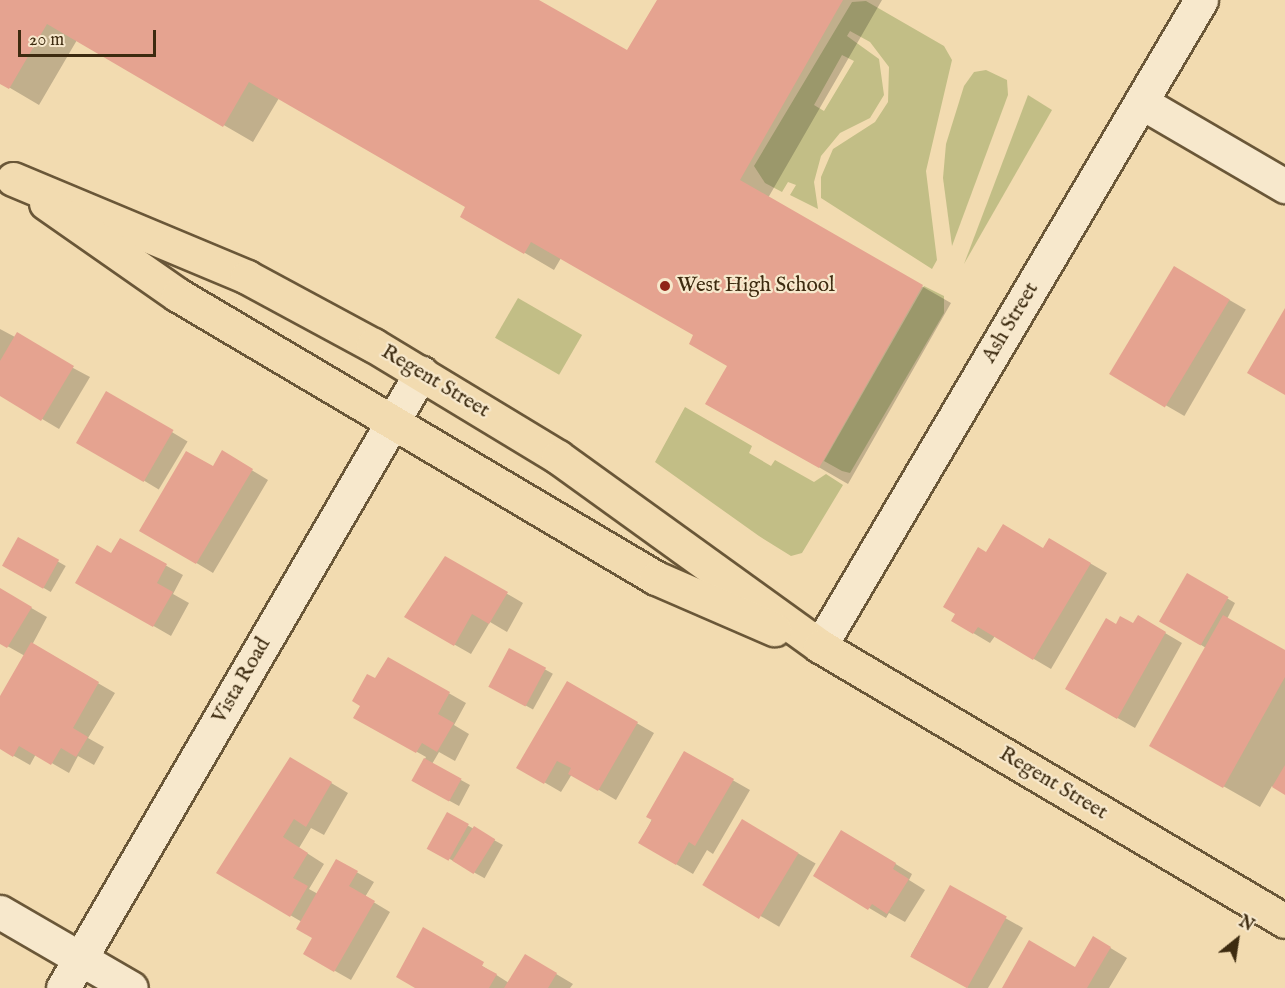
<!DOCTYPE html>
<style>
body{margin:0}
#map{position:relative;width:1285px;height:988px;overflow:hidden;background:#f2dbb0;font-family:"IM FELL English",serif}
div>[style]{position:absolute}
.green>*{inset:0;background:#c2be86;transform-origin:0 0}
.shadow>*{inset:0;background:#0003;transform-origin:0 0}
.building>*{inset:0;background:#e5a390;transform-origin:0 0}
.roads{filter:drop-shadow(2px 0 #6a5738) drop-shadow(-2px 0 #6a5738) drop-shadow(0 2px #6a5738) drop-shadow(0 -2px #6a5738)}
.minor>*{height:33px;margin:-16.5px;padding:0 16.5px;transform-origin:16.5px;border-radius:16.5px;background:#f7e8cc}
.major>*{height:33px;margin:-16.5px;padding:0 16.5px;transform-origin:16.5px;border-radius:16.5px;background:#f2dbb0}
.dots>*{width:16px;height:16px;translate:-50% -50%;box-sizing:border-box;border:3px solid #f7e8cc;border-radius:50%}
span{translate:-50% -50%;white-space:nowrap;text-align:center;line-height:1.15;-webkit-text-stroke:4.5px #f7e8cc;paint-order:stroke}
.poi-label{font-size:21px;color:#3d2b10}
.left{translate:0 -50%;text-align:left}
.street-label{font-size:21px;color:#3d2b10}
.north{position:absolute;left:1207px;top:910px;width:60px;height:60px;-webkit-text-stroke:4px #f7e8cc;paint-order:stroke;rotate:30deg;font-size:16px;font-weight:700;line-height:24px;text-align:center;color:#3d2b10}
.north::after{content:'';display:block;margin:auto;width:21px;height:27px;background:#3d2b10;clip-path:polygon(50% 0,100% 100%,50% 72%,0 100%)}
.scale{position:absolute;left:18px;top:30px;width:138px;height:27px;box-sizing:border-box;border:3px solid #3d2b10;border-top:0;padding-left:8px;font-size:18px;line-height:21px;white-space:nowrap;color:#3d2b10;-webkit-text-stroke:4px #f7e8cc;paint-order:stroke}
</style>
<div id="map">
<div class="green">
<i style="clip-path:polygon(evenodd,866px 1px,944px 46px,952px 60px,926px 171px,937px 260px,932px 269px,821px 198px,821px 177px,833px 149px,875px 122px,888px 102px,889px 67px,870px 42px,850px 31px,847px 36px,879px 59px,884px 95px,870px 118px,840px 133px,821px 156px,814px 182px,818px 209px,790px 195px,796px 185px,788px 182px,782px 192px,765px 183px,754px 166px,852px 2px,866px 1px,842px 55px,854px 61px,824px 111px,814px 105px,842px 55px)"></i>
<i style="clip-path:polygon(986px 70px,1007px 80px,1008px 95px,952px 246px,943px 178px,946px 144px,964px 86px,974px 72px)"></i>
<i style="clip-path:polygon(1028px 95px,1052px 110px,964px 264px)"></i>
<i style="clip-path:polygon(924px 286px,944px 296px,944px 313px,850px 473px,842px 471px,824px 461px)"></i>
<i style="left:518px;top:298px;width:74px;height:46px;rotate:30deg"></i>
<i style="clip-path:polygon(685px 407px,752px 446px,749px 453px,771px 466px,775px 460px,814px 482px,826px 474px,843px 485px,802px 553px,791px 556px,759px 536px,655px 462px)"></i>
</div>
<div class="shadow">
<i style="clip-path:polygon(0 0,536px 0,627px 53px,658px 0,882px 0,768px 198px,951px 303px,848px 484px,707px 403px,729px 365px,695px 335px,561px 258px,554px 270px,462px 216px,467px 207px,279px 98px,253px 142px,77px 40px,39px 105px,0 82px)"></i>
<i style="left:1174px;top:268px;width:83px;height:123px;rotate:30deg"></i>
<i style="clip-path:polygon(0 329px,90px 377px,59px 429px,0 394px)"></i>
<i style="left:107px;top:393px;width:94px;height:56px;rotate:31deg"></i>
<i style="clip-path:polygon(222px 452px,268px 480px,213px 573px,142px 530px,213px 468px)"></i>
<i style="left:19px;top:539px;width:54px;height:30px;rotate:30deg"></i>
<i style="clip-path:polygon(120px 540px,183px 575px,173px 594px,189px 603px,171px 636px,77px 582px,111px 555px)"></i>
<i style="clip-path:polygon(1050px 540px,1107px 573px,1051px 669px,995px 636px,990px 643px,953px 621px,987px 554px,1044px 550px)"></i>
<i style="clip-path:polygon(446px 558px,523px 603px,507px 632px,490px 622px,471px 654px,406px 617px)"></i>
<i style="clip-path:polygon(1188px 575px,1235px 603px,1227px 619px,1285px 652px,1285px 793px,1272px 786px,1260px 807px,1151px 745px,1206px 648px,1162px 621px)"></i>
<i style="clip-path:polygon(0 590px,47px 617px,32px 645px,115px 693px,88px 738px,104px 747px,94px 765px,78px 756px,69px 773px,36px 754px,30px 765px,0 748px,0 699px,25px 656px,0 642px)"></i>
<i style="clip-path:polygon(1138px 617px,1182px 643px,1135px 728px,1067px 689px,1117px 626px,1134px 625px)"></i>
<i style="left:510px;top:650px;width:49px;height:41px;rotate:29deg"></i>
<i style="clip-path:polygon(389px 659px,466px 703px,454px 725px,469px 734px,455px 761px,439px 752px,432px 764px,470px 785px,459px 806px,413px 781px,426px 757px,355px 717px)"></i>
<i style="clip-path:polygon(567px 683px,654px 733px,616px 800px,572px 774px,561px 792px,518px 767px)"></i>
<i style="clip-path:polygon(685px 753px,750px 790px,713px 854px,707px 850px,693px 874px,640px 843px)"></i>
<i style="clip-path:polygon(291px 759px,348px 793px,324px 835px,311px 828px,299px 848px,324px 864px,309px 889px,318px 894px,337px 861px,374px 882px,365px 897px,390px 912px,351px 980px,305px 954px,314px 938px,302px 922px,218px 873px)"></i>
<i style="left:447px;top:814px;width:64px;height:38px;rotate:29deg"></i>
<i style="left:742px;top:821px;width:85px;height:73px;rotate:30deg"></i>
<i style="clip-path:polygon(858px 841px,912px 874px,909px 880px,925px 890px,905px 922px,889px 913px,886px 918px,815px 876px)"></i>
<i style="clip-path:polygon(950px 887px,1023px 928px,988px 988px,968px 988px,911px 955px)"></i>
<i style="clip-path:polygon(1094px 938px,1127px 958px,1109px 988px,1003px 988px,1076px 969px)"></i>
<i style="clip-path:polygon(440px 939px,509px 983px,526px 956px,573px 984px,570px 988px,418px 988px)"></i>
</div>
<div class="building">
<i style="clip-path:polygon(0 0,539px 0,627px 50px,657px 0,843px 0,740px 180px,923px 285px,819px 468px,705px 404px,727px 366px,689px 344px,693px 335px,531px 242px,524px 254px,460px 217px,465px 207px,249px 82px,223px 127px,47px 24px,9px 89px,0 84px)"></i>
<i style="left:1174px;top:266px;width:65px;height:126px;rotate:31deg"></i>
<i style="clip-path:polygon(1285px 308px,1285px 395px,1247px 373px)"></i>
<i style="clip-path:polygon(17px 332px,74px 366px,41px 421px,0 396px,0 361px)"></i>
<i style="left:106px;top:391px;width:78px;height:60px;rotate:30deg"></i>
<i style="clip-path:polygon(222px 450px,253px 469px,196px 564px,139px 531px,186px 451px,213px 466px)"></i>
<i style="clip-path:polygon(1003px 524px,1043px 548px,1049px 538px,1091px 563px,1033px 660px,978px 627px,973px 634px,951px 621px,955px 614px,943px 607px,978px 547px,986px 552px)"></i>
<i style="left:18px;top:537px;width:47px;height:33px;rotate:29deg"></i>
<i style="clip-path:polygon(120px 538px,167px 564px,157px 583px,173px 592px,153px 627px,75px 583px,97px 545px,111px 553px)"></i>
<i style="clip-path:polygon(445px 556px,508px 592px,489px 624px,472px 614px,454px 646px,404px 617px)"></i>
<i style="left:1187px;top:573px;width:48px;height:56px;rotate:30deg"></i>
<i style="clip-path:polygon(0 588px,32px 607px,7px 648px,0 644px)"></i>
<i style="clip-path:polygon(1138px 615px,1166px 632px,1117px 719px,1065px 689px,1106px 618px,1116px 624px,1120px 616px,1133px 623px)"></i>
<i style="clip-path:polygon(1223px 615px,1285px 650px,1285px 677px,1223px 788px,1149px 746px)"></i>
<i style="clip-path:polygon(31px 642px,99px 682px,73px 728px,88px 737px,76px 757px,61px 748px,51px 765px,19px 746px,13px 757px,0 749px,0 696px)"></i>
<i style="left:509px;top:648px;width:42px;height:44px;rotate:28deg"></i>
<i style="clip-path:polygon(388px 657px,450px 692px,438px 714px,454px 723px,437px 752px,422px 743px,416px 753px,353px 718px,360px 706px,352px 701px,367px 674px,375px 678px)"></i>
<i style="clip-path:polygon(567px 681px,638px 722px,598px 791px,568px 774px,571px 768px,557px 761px,544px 784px,516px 768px)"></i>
<i style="clip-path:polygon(684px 751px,734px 779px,695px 846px,689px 842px,676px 865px,638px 843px,652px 820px,646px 817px)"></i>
<i style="clip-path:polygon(290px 757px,332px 782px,306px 827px,294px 819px,283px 837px,308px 853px,293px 878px,308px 886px,290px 917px,216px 873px)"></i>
<i style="left:424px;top:758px;width:43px;height:26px;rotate:29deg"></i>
<i style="clip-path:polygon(1285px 765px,1285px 795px,1272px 787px)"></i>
<i style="left:447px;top:812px;width:25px;height:42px;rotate:29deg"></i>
<i style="left:742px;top:819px;width:66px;height:77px;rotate:31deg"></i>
<i style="left:474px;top:826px;width:25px;height:41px;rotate:32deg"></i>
<i style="clip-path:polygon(841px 830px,896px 863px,893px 869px,909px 879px,887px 914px,872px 904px,868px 910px,813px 876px)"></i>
<i style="clip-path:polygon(336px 859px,358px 871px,349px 886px,375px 901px,334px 972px,303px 954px,312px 938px,296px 929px)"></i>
<i style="left:950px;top:885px;width:65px;height:82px;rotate:29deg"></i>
<i style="clip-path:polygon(423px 927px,484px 962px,482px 966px,497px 974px,489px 988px,415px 988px,396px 977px)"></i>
<i style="clip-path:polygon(1093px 936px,1111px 947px,1087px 988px,1002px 988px,1029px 940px,1075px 967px)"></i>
<i style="clip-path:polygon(525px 954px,557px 973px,548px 988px,504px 988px)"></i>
</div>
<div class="roads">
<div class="minor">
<i style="left:1141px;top:102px;width:167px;rotate:30.3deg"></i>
<i style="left:820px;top:646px;width:750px;rotate:-59.47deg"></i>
<i style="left:0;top:912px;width:151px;rotate:30.1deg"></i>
<i style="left:63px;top:988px;width:712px;rotate:-59.8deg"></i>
</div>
<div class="major">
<i style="left:13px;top:179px;width:254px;rotate:22.7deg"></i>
<i style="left:247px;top:277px;width:143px;rotate:28.4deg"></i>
<i style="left:373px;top:345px;width:216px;rotate:31.2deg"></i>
<i style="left:558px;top:457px;width:323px;rotate:35.8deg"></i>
<i style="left:820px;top:646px;width:540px;rotate:30.6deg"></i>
<i style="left:46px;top:203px;width:161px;rotate:34.9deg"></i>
<i style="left:178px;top:295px;width:555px;rotate:30.63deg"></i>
<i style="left:656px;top:578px;width:129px;rotate:23.4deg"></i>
</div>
</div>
<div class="dots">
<i style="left:665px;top:286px;background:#8f2418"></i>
</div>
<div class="poi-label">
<span class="left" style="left:677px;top:286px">West High School</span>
</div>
<div class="street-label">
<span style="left:1011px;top:323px;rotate:-59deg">Ash Street</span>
<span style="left:435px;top:382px;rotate:31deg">Regent Street</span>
<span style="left:242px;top:681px;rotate:-60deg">Vista Road</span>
<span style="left:1053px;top:784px;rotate:31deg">Regent Street</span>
</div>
<div class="north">N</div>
<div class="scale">20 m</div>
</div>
